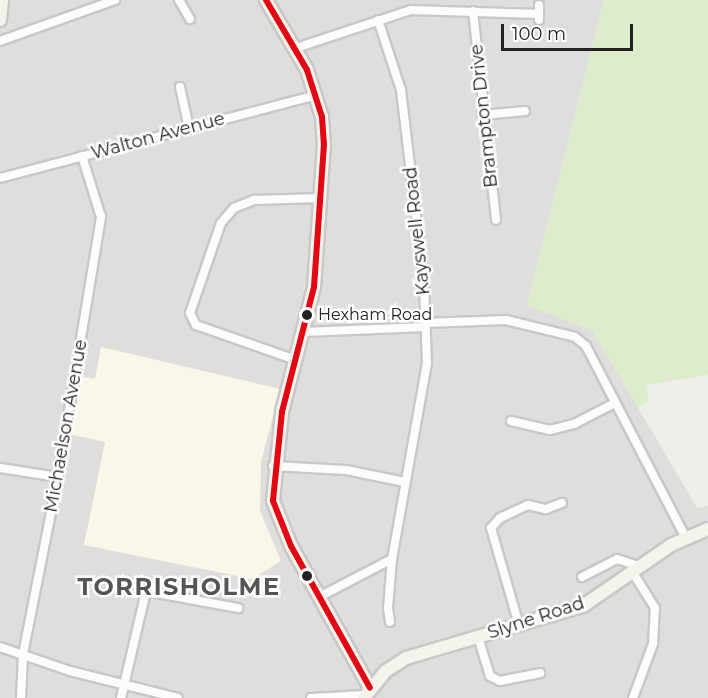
<!DOCTYPE html>
<style>
body{margin:0}
#map{position:relative;width:708px;height:698px;overflow:hidden;background:#f0eeeb;font-family:Montserrat,sans-serif}
div>[style]{position:absolute}
.residential>*{inset:0;background:#dfdedc}
.education>*{inset:0;background:#f8f7e8}
.grass>*{inset:0;background:#ddeccb}
.roads{filter:drop-shadow(2px 0 #c9c8c7) drop-shadow(-2px 0 #c9c8c7) drop-shadow(0 2px #c9c8c7) drop-shadow(0 -2px #c9c8c7)}
.street>*{height:8px;margin:-4px;padding:0 4px;transform-origin:4px;border-radius:4px;background:#fdfcfc}
.secondary>*{height:12px;margin:-6px;padding:0 6px;transform-origin:6px;border-radius:6px;background:#f4f4ed}
.bus-1>*{height:6px;margin:-3px;padding:0 3px;transform-origin:3px;border-radius:3px;background:#e30613}
.dots>*{width:16px;height:16px;translate:-50% -50%;box-sizing:border-box;border:3px solid #fff;border-radius:50%}
span{translate:-50% -50%;white-space:nowrap;text-align:center;line-height:1.15;-webkit-text-stroke:5px #fff;paint-order:stroke}
.bus-label{font-size:16px;color:#222}
.left{translate:0 -50%;text-align:left}
.street-label{font-size:18px;color:#222}
.district-label{font-size:24px;color:#555;font-weight:700;letter-spacing:1.5px}
.scale{position:absolute;left:501px;top:24px;width:132px;height:27px;box-sizing:border-box;border:3px solid #222;border-top:0;padding-left:8px;font-size:18px;line-height:21px;white-space:nowrap;color:#222;-webkit-text-stroke:4px #fff;paint-order:stroke}
</style>
<div id="map">
<div class="residential">
<i style="clip-path:polygon(0 0,604px 0,527px 305px,593px 331px,697px 508px,708px 506px,708px 698px,0 698px)"></i>
</div>
<div class="education">
<i style="clip-path:polygon(101px 347px,280px 389px,261px 462px,260px 511px,281px 561px,252px 579px,84px 545px,105px 442px,68px 434px,78px 376px,95px 379px)"></i>
</div>
<div class="grass">
<i style="clip-path:polygon(604px 0,708px 0,708px 375px,647px 385px,648px 402px,638px 408px,593px 331px,527px 305px)"></i>
</div>
<div class="roads">
<div class="street">
<i style="left:179px;top:0;width:22px;rotate:60deg"></i>
<i style="left:539px;top:5px;width:15px;rotate:90deg"></i>
<i style="left:473px;top:11px;width:210px;rotate:83.7deg"></i>
<i style="left:378px;top:20px;width:74px;rotate:71.8deg"></i>
<i style="left:401px;top:90px;width:193px;rotate:83.2deg"></i>
<i style="left:424px;top:282px;width:81px;rotate:87.9deg"></i>
<i style="left:427px;top:363px;width:199px;rotate:100.1deg"></i>
<i style="left:392px;top:559px;width:49px;rotate:94.7deg"></i>
<i style="left:388px;top:608px;width:14px;rotate:82deg"></i>
<i style="left:0;top:41px;width:122px;rotate:-19.6deg"></i>
<i style="left:296px;top:48px;width:121px;rotate:-18.3deg"></i>
<i style="left:411px;top:10px;width:128px;rotate:1.8deg"></i>
<i style="left:180px;top:87px;width:42px;rotate:77.6deg"></i>
<i style="left:482px;top:115px;width:43px;rotate:-5.3deg"></i>
<i style="left:0;top:178px;width:327px;rotate:-14.7deg"></i>
<i style="left:425px;top:323px;width:81px;rotate:-2.1deg"></i>
<i style="left:506px;top:320px;width:71px;rotate:13.8deg"></i>
<i style="left:575px;top:337px;width:14px;rotate:39deg"></i>
<i style="left:586px;top:346px;width:216px;rotate:62.5deg"></i>
<i style="left:304px;top:332px;width:121px;rotate:-2.4deg"></i>
<i style="left:296px;top:360px;width:106px;rotate:-160.7deg"></i>
<i style="left:196px;top:325px;width:13px;rotate:-117deg"></i>
<i style="left:190px;top:313px;width:95px;rotate:-71deg"></i>
<i style="left:221px;top:223px;width:20px;rotate:-49deg"></i>
<i style="left:234px;top:208px;width:22px;rotate:-22deg"></i>
<i style="left:254px;top:200px;width:68px;rotate:-1.7deg"></i>
<i style="left:511px;top:421px;width:40px;rotate:13deg"></i>
<i style="left:550px;top:430px;width:25px;rotate:-14deg"></i>
<i style="left:574px;top:424px;width:46px;rotate:-27.1deg"></i>
<i style="left:273px;top:466px;width:73px;rotate:3.1deg"></i>
<i style="left:346px;top:470px;width:60px;rotate:11.5deg"></i>
<i style="left:0;top:468px;width:59px;rotate:8.8deg"></i>
<i style="left:582px;top:577px;width:39px;rotate:-27deg"></i>
<i style="left:617px;top:559px;width:26px;rotate:18deg"></i>
<i style="left:319px;top:597px;width:82px;rotate:-27.5deg"></i>
<i style="left:519px;top:625px;width:101px;rotate:-106.1deg"></i>
<i style="left:491px;top:528px;width:13px;rotate:-48deg"></i>
<i style="left:500px;top:518px;width:31px;rotate:-25deg"></i>
<i style="left:528px;top:505px;width:18px;rotate:13deg"></i>
<i style="left:546px;top:509px;width:17px;rotate:-21deg"></i>
<i style="left:478px;top:637px;width:41px;rotate:72.9deg"></i>
<i style="left:490px;top:676px;width:11px;rotate:27deg"></i>
<i style="left:500px;top:681px;width:41px;rotate:-11.3deg"></i>
<i style="left:0;top:647px;width:74px;rotate:18.9deg"></i>
<i style="left:70px;top:671px;width:111px;rotate:14deg"></i>
<i style="left:21px;top:698px;width:44px;rotate:-87.4deg"></i>
<i style="left:23px;top:654px;width:180px;rotate:-78.8deg"></i>
<i style="left:58px;top:477px;width:264px;rotate:-80.6deg"></i>
<i style="left:101px;top:217px;width:64px;rotate:-107.3deg"></i>
<i style="left:121px;top:698px;width:110px;rotate:-76.8deg"></i>
<i style="left:146px;top:591px;width:94px;rotate:10.5deg"></i>
<i style="left:311px;top:698px;width:54px;rotate:-3.2deg"></i>
<i style="left:633px;top:698px;width:58px;rotate:-69.7deg"></i>
<i style="left:653px;top:644px;width:36px;rotate:-87deg"></i>
<i style="left:655px;top:608px;width:40px;rotate:-122deg"></i>
</div>
<div class="secondary">
<i style="left:266px;top:0;width:81px;rotate:59.6deg"></i>
<i style="left:307px;top:70px;width:49px;rotate:72.3deg"></i>
<i style="left:322px;top:117px;width:27px;rotate:86deg"></i>
<i style="left:324px;top:144px;width:143px;rotate:94deg"></i>
<i style="left:314px;top:287px;width:129px;rotate:104.4deg"></i>
<i style="left:282px;top:412px;width:89px;rotate:95.8deg"></i>
<i style="left:273px;top:501px;width:48px;rotate:68.2deg"></i>
<i style="left:291px;top:546px;width:162px;rotate:60.9deg"></i>
<i style="left:0;top:20px;width:20px;rotate:-84deg"></i>
<i style="left:364px;top:698px;width:35px;rotate:-51deg"></i>
<i style="left:386px;top:671px;width:24px;rotate:-33deg"></i>
<i style="left:406px;top:658px;width:184px;rotate:-16.4deg"></i>
<i style="left:583px;top:606px;width:107px;rotate:-34.7deg"></i>
<i style="left:671px;top:545px;width:40px;rotate:-23.4deg"></i>
</div>
</div>
<div class="bus-1">
<i style="left:266px;top:0;width:81px;rotate:59.6deg"></i>
<i style="left:307px;top:70px;width:49px;rotate:72.3deg"></i>
<i style="left:322px;top:117px;width:27px;rotate:86deg"></i>
<i style="left:324px;top:144px;width:143px;rotate:94deg"></i>
<i style="left:314px;top:287px;width:129px;rotate:104.4deg"></i>
<i style="left:282px;top:412px;width:89px;rotate:95.8deg"></i>
<i style="left:273px;top:501px;width:48px;rotate:68.2deg"></i>
<i style="left:291px;top:546px;width:162px;rotate:60.9deg"></i>
</div>
<div class="dots">
<i style="left:307px;top:315px;background:#222"></i>
<i style="left:307px;top:576px;background:#222"></i>
</div>
<div class="bus-label">
<span class="left" style="left:318px;top:315px">Hexham Road</span>
</div>
<div class="street-label">
<span style="left:484px;top:116px;rotate:-96deg">Brampton Drive</span>
<span style="left:158px;top:136px;rotate:-15deg">Walton Avenue</span>
<span style="left:417px;top:231px;rotate:-96deg">Kayswell Road</span>
<span style="left:66px;top:426px;rotate:-80deg">Michaelson Avenue</span>
<span style="left:536px;top:618px;rotate:-18deg">Slyne Road</span>
</div>
<div class="district-label">
<span style="left:179px;top:587px">TORRISHOLME</span>
</div>
<div class="scale">100 m</div>
</div>
